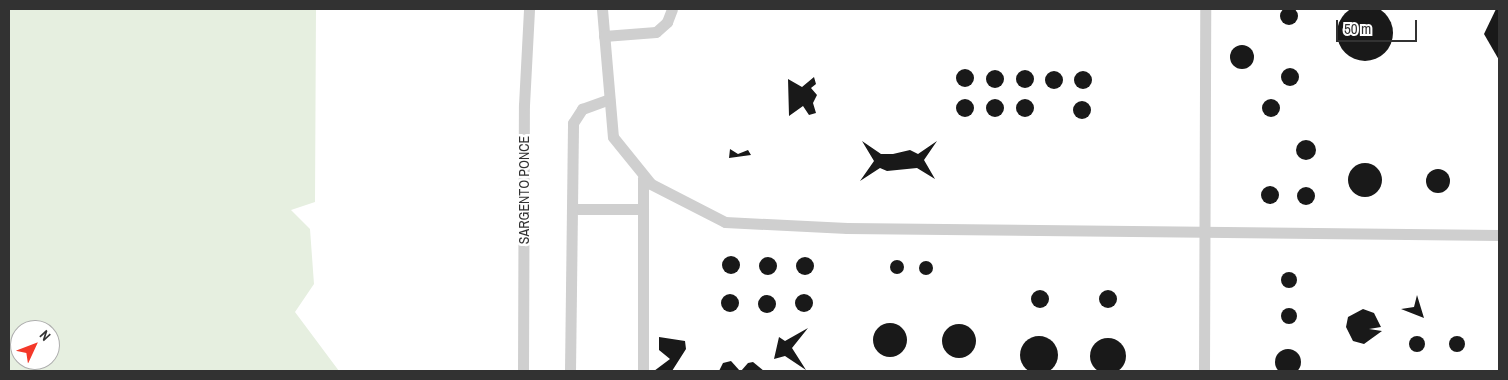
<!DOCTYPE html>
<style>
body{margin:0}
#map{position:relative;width:1508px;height:380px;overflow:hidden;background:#fff;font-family:"Archivo Narrow",sans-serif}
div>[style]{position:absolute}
.green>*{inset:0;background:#e6efe0}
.building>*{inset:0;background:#191919}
.round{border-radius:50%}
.minor>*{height:11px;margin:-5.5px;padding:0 5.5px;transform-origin:5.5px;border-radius:5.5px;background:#cfcfcf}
span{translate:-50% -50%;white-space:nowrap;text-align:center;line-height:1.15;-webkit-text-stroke:5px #fff;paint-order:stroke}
.street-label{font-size:14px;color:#323232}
.frame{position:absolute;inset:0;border:10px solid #323232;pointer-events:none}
.north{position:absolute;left:10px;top:320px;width:50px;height:50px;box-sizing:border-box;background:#fff;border:1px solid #adadad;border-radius:50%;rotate:47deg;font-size:14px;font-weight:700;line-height:20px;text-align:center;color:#323232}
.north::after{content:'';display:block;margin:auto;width:18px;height:22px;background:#f43829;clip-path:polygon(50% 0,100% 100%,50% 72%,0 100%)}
.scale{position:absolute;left:1336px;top:20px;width:81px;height:22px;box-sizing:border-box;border:2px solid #323232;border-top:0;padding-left:6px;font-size:15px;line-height:18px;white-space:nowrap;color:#323232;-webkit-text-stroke:4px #fff;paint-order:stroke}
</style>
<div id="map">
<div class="green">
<i style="clip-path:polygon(evenodd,9px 9px,316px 9px,315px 202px,291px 210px,310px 229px,314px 284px,295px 312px,339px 371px,9px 371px,9px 9px,20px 330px,50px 330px,50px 360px,20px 360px,20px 330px)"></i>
</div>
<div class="building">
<i class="round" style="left:1337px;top:5px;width:56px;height:56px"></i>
<i class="round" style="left:1280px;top:7px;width:18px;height:18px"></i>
<i style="clip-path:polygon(1496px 9px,1499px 9px,1499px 60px,1484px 34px)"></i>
<i class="round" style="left:1230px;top:45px;width:24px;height:24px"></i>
<i class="round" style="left:1281px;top:68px;width:18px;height:18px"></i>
<i class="round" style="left:956px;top:69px;width:18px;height:18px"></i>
<i class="round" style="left:1016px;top:70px;width:18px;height:18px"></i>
<i class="round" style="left:986px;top:70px;width:18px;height:18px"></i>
<i class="round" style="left:1045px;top:71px;width:18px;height:18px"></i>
<i class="round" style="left:1074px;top:71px;width:18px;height:18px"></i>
<i style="clip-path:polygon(814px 77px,816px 84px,811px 88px,817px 95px,813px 103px,816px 113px,809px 115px,803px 106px,789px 116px,788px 79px,802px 87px)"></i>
<i class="round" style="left:986px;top:99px;width:18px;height:18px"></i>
<i class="round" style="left:956px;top:99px;width:18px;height:18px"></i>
<i class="round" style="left:1016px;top:99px;width:18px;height:18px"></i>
<i class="round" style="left:1262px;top:99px;width:18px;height:18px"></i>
<i class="round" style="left:1073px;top:101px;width:18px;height:18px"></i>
<i class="round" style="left:1296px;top:140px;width:20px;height:20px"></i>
<i style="clip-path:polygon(862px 141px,881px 154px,893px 154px,910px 150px,918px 154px,937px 141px,924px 160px,935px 179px,917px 168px,887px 171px,880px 168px,860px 181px,874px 161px)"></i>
<i style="clip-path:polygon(730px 149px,738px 154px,748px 150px,751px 155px,729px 158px)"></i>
<i class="round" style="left:1348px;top:163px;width:34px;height:34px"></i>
<i class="round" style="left:1426px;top:169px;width:24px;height:24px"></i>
<i class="round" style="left:1261px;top:186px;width:18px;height:18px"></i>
<i class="round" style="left:1297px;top:187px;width:18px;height:18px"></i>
<i class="round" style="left:722px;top:256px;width:18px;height:18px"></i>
<i class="round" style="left:759px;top:257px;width:18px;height:18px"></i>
<i class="round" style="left:796px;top:257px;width:18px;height:18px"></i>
<i class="round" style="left:890px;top:260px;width:14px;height:14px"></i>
<i class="round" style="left:919px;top:261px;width:14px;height:14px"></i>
<i class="round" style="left:1281px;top:272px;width:16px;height:16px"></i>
<i class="round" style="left:1031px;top:290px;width:18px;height:18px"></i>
<i class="round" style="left:1099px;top:290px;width:18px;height:18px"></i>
<i class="round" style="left:721px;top:294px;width:18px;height:18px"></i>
<i class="round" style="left:795px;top:294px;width:18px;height:18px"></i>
<i style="clip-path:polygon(1417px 295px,1424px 318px,1401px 309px,1414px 307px)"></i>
<i class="round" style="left:758px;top:295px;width:18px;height:18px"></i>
<i class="round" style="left:1281px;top:308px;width:16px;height:16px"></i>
<i style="clip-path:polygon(1363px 309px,1374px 313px,1381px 327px,1369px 329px,1382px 331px,1364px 344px,1353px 341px,1346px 327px,1348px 317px)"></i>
<i class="round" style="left:873px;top:323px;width:34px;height:34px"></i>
<i class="round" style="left:942px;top:324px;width:34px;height:34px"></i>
<i style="clip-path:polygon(808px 328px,792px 348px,806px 370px,785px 356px,774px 359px,779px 337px,785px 341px)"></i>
<i class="round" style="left:1409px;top:336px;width:16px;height:16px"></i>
<i class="round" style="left:1449px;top:336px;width:16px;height:16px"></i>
<i class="round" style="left:1020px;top:336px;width:38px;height:38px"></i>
<i style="clip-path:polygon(659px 337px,685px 341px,686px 349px,672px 371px,654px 371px,670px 359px,659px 350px)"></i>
<i class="round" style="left:1090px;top:338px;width:36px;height:36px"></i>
<i class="round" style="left:1275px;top:349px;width:26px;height:26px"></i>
<i style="clip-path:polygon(731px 361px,740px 371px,719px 371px,723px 363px)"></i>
<i style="clip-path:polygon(753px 362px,764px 371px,741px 371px,748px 363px)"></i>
</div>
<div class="minor">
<i style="left:602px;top:9px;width:128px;rotate:85.1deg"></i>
<i style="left:613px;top:137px;width:60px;rotate:51deg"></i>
<i style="left:651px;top:184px;width:83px;rotate:27.2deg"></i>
<i style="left:725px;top:222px;width:122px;rotate:2.8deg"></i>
<i style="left:847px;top:228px;width:652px;rotate:0.62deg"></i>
<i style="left:604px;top:36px;width:52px;rotate:-4.4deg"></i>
<i style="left:656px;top:32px;width:15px;rotate:-42deg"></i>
<i style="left:667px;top:22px;width:14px;rotate:-69deg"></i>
<i style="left:573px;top:209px;width:70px"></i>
<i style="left:523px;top:371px;width:266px;rotate:-89.8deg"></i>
<i style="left:524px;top:105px;width:96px;rotate:-87deg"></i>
<i style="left:570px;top:371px;width:248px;rotate:-89.3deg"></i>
<i style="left:573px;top:123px;width:17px;rotate:-57deg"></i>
<i style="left:582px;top:109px;width:29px;rotate:-20deg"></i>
<i style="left:643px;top:371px;width:193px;rotate:-90deg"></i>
<i style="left:1204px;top:371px;width:362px;rotate:-89.8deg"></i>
</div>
<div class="street-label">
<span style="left:524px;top:190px;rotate:-90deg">SARGENTO PONCE</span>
</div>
<div class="frame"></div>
<div class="north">N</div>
<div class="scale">50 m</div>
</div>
